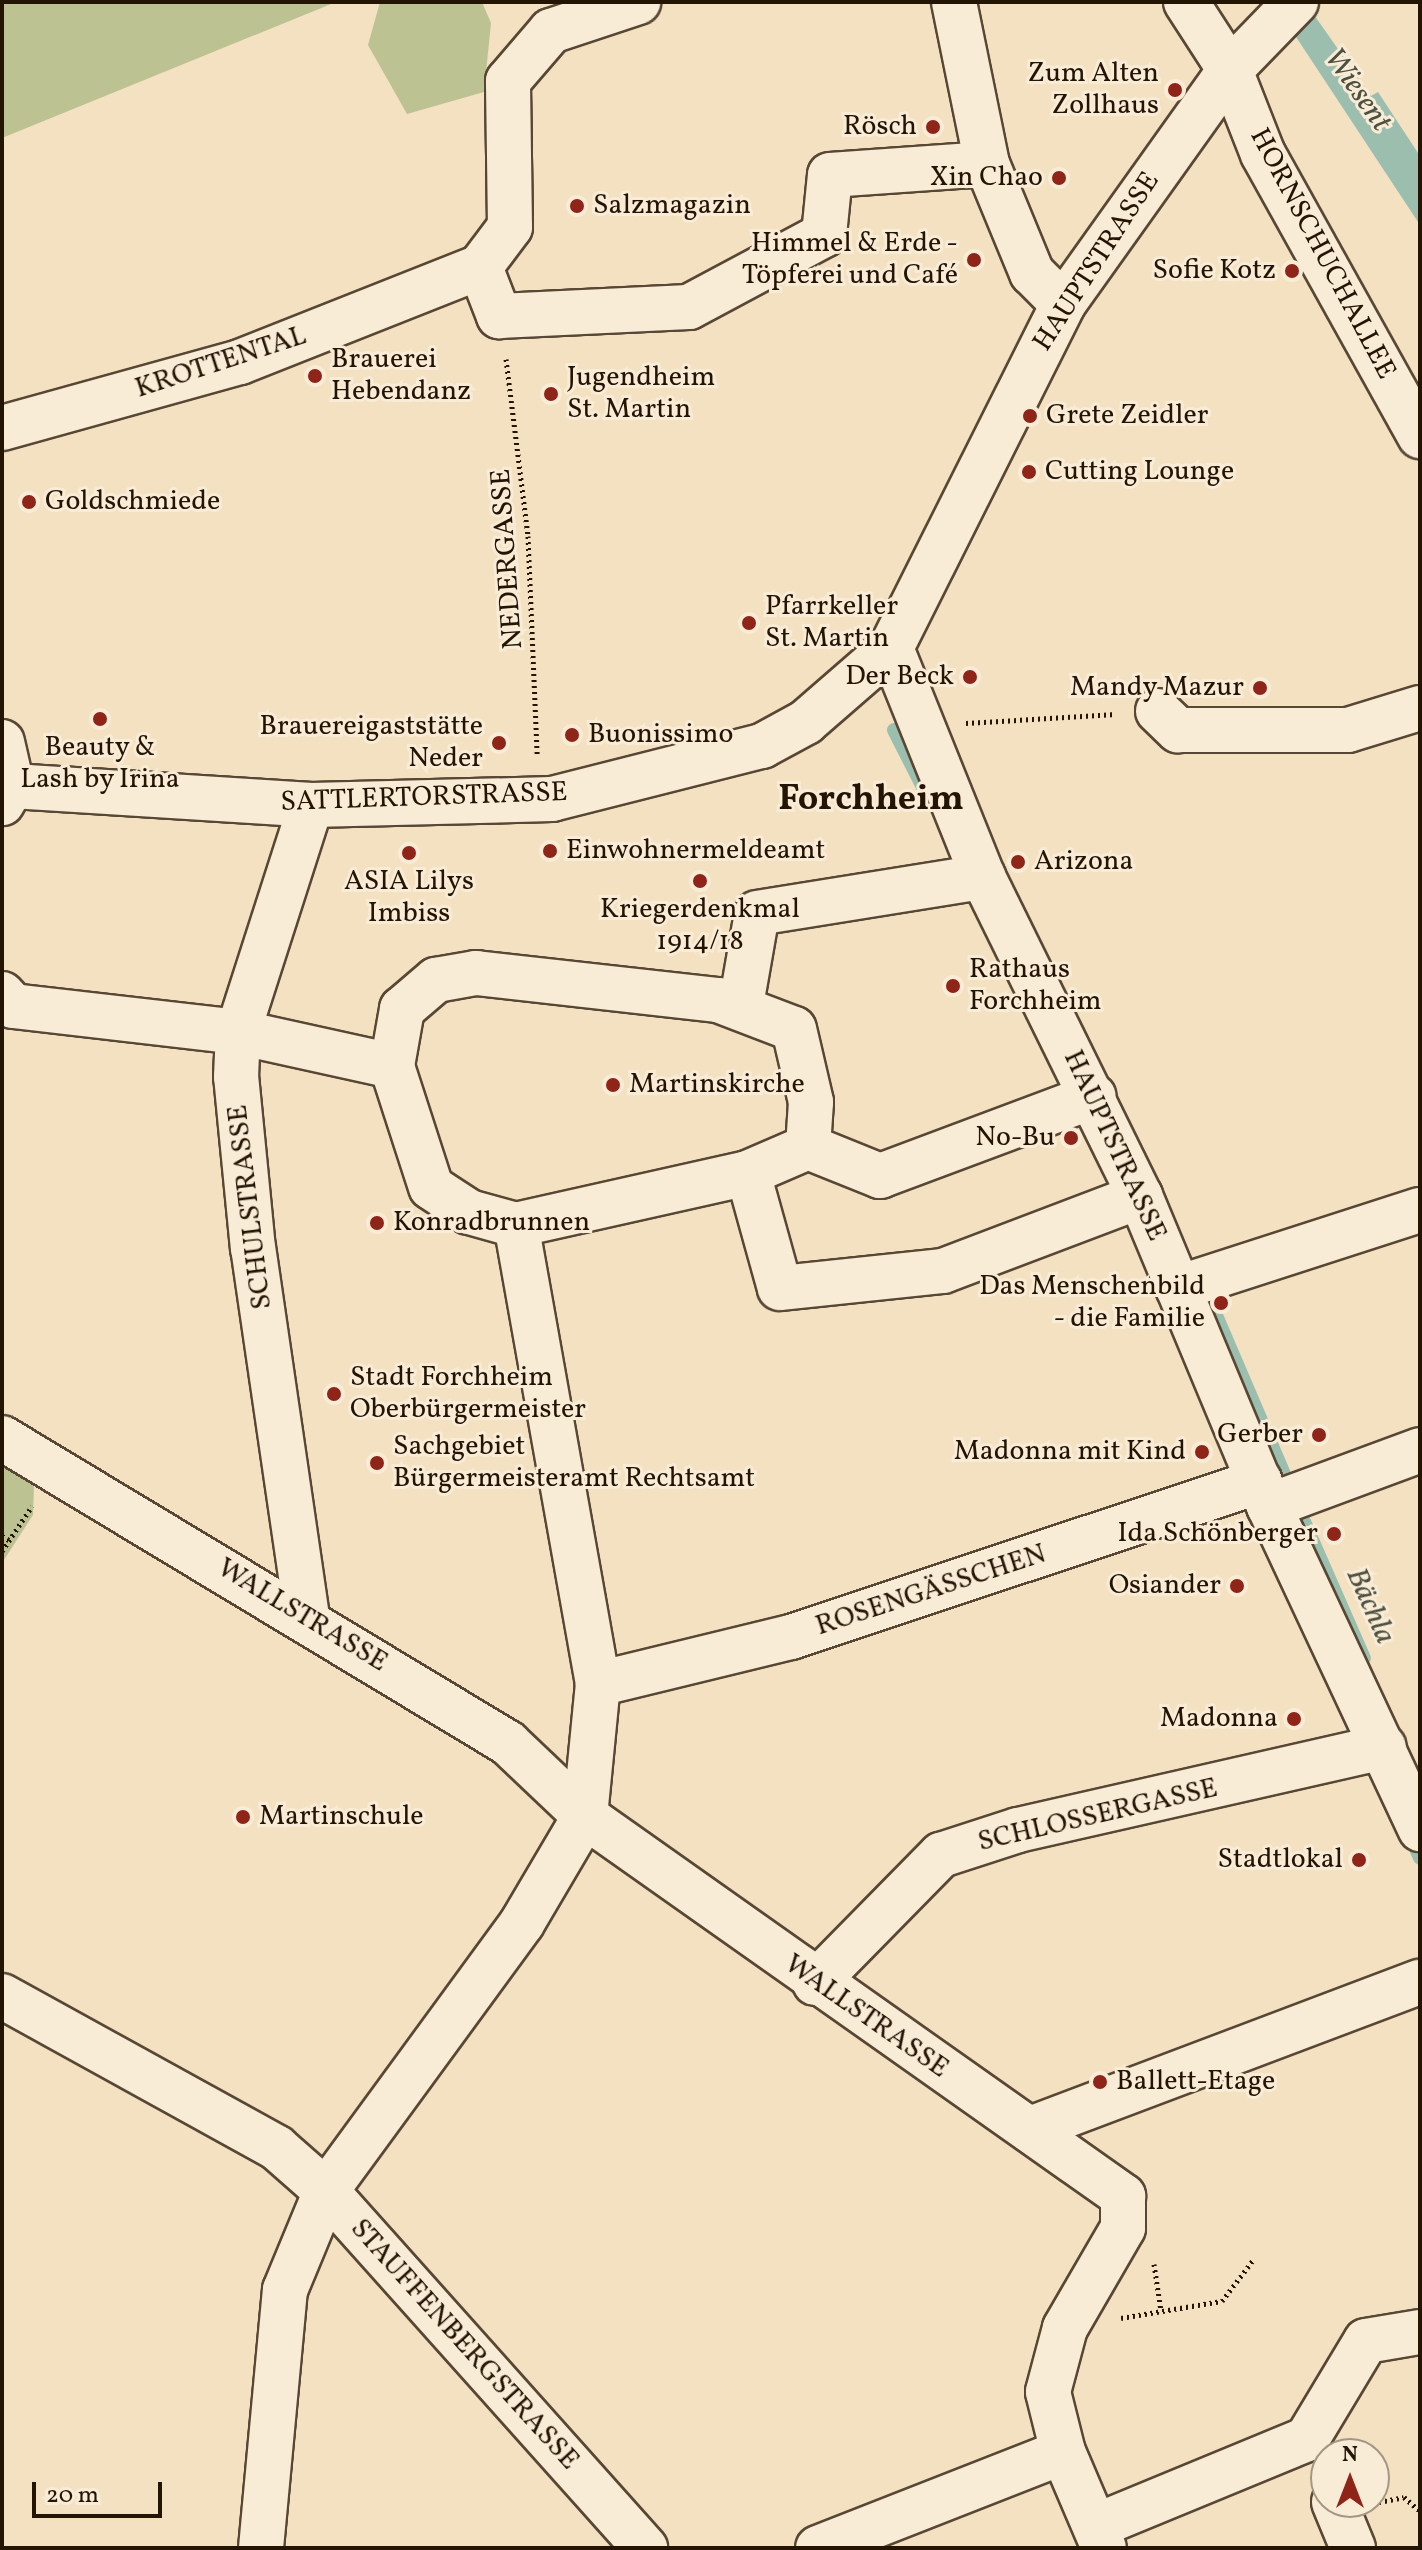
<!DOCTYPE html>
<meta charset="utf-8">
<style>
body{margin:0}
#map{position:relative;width:1422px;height:2550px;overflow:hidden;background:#f4e1c2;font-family:Vollkorn,serif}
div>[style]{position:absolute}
.green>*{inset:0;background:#bdc292}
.water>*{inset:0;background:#9cbeaf}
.stream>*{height:14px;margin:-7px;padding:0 7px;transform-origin:7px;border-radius:7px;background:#9cbeaf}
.path>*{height:5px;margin-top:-2.5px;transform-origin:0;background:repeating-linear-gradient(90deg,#241404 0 2px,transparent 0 6px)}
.roads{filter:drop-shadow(2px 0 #584734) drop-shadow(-2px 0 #584734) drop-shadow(0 2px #584734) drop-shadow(0 -2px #584734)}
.minor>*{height:44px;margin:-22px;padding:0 22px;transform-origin:22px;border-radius:22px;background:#f8ecd7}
.dots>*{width:22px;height:22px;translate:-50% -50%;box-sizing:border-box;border:4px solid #f8ecd7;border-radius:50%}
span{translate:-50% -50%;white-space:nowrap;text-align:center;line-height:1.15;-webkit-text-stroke:6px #f8ecd7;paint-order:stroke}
.poi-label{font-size:28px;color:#241404}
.right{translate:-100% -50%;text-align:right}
.left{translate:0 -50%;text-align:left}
.street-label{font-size:28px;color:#241404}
.water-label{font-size:30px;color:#4e5040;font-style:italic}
.district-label{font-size:36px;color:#241404;font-weight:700}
.frame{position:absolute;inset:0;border:4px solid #241404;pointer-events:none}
.north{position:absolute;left:1310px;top:2438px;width:80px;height:80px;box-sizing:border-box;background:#f8ecd7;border:2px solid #a39683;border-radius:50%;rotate:0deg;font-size:22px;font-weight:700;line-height:32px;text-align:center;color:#241404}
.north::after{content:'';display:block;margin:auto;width:28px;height:36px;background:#8f2418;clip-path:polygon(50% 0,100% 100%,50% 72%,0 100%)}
.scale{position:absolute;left:32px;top:2482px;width:130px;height:36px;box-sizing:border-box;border:4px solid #241404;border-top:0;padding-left:10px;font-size:24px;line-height:28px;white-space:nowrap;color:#241404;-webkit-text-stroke:6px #f8ecd7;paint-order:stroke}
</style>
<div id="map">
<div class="green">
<i style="clip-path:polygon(2px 2px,336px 2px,2px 138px)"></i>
<i style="clip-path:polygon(380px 2px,482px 2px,491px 23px,484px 92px,407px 114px,368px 45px)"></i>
<i style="clip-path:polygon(2px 1464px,34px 1483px,33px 1515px,2px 1563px)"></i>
</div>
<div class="water">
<i style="clip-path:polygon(1273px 2px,1305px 2px,1371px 96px,1378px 92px,1420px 156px,1420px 225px)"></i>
</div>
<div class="stream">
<i style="left:894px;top:730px;width:84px;rotate:63.1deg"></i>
<i style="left:1209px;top:1299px;width:193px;rotate:66.8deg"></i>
<i style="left:1302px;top:1517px;width:154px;rotate:66.3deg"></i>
<i style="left:1409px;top:1833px;width:27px;rotate:66deg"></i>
</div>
<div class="path">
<i style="left:506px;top:359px;width:178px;rotate:82.9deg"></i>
<i style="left:528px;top:536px;width:219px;rotate:87.6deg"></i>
<i style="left:966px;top:723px;width:150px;rotate:-3.4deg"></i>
<i style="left:2px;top:1536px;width:8px;rotate:30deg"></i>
<i style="left:2px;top:1551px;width:54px;rotate:-56.3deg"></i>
<i style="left:1154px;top:2264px;width:48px;rotate:81.5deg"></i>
<i style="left:1121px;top:2318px;width:102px;rotate:-9.6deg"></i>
<i style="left:1222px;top:2301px;width:53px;rotate:-52.7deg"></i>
<i style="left:1379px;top:2502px;width:25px;rotate:-11deg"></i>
<i style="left:1404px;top:2497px;width:21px;rotate:41deg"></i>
</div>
<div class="roads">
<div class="minor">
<i style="left:954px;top:2px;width:165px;rotate:78.5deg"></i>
<i style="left:1186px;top:2px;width:81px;rotate:57.1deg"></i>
<i style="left:1230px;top:70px;width:90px;rotate:68.6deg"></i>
<i style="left:1263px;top:154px;width:323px;rotate:60.9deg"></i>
<i style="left:480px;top:267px;width:53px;rotate:68.8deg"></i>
<i style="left:499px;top:316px;width:190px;rotate:-2.7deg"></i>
<i style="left:689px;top:307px;width:153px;rotate:-28.1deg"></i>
<i style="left:824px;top:235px;width:60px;rotate:-84.3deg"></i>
<i style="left:830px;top:175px;width:157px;rotate:-4deg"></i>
<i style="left:987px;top:164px;width:118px;rotate:67.6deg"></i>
<i style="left:1032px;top:273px;width:44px;rotate:45deg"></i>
<i style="left:2px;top:428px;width:247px;rotate:-15.5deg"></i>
<i style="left:240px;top:362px;width:258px;rotate:-21.6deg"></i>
<i style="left:480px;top:267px;width:50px;rotate:-53.1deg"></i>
<i style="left:510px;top:227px;width:146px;rotate:-90.8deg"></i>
<i style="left:508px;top:81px;width:66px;rotate:-49.3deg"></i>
<i style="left:551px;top:31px;width:92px;rotate:-18.4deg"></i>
<i style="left:891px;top:648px;width:247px;rotate:68.1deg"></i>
<i style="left:983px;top:877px;width:356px;rotate:63.8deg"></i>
<i style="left:1140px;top:1196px;width:336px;rotate:67.4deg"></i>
<i style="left:1269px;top:1506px;width:357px;rotate:64.9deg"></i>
<i style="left:1158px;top:711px;width:28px;rotate:44deg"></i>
<i style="left:1178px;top:730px;width:170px"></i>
<i style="left:1348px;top:730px;width:75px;rotate:-17deg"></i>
<i style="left:2px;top:742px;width:45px;rotate:77.2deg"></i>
<i style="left:12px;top:786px;width:20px;rotate:120deg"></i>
<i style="left:12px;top:786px;width:300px;rotate:3.6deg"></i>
<i style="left:311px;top:805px;width:241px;rotate:-1.4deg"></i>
<i style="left:552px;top:799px;width:217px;rotate:-14.2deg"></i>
<i style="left:762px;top:746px;width:50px;rotate:-28.6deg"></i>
<i style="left:806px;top:722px;width:113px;rotate:-41deg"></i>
<i style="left:891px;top:648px;width:385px;rotate:-63.4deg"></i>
<i style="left:1063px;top:304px;width:287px;rotate:-54.5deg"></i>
<i style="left:1230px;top:70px;width:95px;rotate:-45.9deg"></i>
<i style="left:476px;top:973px;width:244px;rotate:6.4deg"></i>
<i style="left:718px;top:1000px;width:81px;rotate:20.9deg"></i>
<i style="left:794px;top:1029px;width:75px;rotate:76.9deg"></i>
<i style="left:811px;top:1102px;width:45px;rotate:93.8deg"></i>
<i style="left:808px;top:1147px;width:65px;rotate:156.6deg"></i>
<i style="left:748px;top:1173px;width:238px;rotate:167.4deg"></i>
<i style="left:516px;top:1225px;width:49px;rotate:-164.5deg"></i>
<i style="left:469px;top:1212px;width:45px;rotate:-146.7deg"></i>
<i style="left:431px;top:1187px;width:127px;rotate:-107.9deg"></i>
<i style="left:392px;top:1066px;width:58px;rotate:-80deg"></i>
<i style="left:402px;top:1009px;width:45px;rotate:-40.5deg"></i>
<i style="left:436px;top:980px;width:41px;rotate:-9.9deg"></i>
<i style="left:2px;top:994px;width:16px;rotate:47deg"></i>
<i style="left:13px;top:1006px;width:226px;rotate:6.6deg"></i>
<i style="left:238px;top:1032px;width:158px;rotate:12.4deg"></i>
<i style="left:741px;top:1005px;width:93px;rotate:-80.1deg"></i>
<i style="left:757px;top:913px;width:229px;rotate:-9.1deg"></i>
<i style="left:808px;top:1147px;width:78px;rotate:21.9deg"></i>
<i style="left:880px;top:1176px;width:228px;rotate:-20.5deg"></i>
<i style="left:748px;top:1173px;width:119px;rotate:74.5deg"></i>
<i style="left:780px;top:1288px;width:164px;rotate:-6deg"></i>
<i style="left:943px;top:1271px;width:211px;rotate:-20.8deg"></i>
<i style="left:1178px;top:1288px;width:254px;rotate:-17.9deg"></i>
<i style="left:2px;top:1438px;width:591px;rotate:31.08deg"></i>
<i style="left:508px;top:1743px;width:106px;rotate:43.5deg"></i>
<i style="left:585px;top:1816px;width:659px;rotate:35.23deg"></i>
<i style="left:1123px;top:2196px;width:32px;rotate:90deg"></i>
<i style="left:1123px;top:2228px;width:116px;rotate:120.1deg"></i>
<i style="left:1065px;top:2328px;width:66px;rotate:104.9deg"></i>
<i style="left:1048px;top:2392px;width:62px;rotate:76deg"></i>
<i style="left:1063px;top:2452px;width:104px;rotate:66.9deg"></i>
<i style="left:1269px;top:1506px;width:161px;rotate:-20.3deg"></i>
<i style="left:307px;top:1617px;width:372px;rotate:-98.3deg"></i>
<i style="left:253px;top:1249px;width:173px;rotate:-95.6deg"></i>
<i style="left:236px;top:1077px;width:45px;rotate:-87.5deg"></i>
<i style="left:238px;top:1032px;width:238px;rotate:-72.2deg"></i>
<i style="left:598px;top:1684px;width:199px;rotate:-13.7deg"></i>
<i style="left:791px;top:1637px;width:494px;rotate:-18.4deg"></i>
<i style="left:815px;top:1983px;width:180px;rotate:-45.5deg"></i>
<i style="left:941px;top:1855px;width:81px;rotate:-18deg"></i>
<i style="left:1018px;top:1830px;width:375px;rotate:-12.8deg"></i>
<i style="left:2px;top:1996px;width:314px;rotate:28.9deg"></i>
<i style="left:277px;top:2148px;width:65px;rotate:41.3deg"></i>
<i style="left:326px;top:2191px;width:479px;rotate:48.2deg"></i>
<i style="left:1030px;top:2129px;width:417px;rotate:-20.7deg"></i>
<i style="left:1307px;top:2439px;width:114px;rotate:-59deg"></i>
<i style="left:1366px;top:2341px;width:55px;rotate:-9.5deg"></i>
<i style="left:1334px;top:2502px;width:50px;rotate:67.6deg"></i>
<i style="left:1096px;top:2526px;width:228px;rotate:-22.4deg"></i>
<i style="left:261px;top:2548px;width:259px;rotate:-84.7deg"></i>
<i style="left:285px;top:2290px;width:107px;rotate:-67.5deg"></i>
<i style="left:326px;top:2191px;width:332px;rotate:-53.8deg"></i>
<i style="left:522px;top:1923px;width:124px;rotate:-59.5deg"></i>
<i style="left:585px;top:1816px;width:133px;rotate:-84.4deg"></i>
<i style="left:598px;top:1684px;width:466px;rotate:-100.1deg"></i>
<i style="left:818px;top:2548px;width:263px;rotate:-21.4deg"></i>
</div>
</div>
<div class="dots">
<i style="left:1175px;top:90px;background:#8f2418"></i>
<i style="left:933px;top:127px;background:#8f2418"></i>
<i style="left:1059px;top:178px;background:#8f2418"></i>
<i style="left:577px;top:206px;background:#8f2418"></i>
<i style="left:974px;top:260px;background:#8f2418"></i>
<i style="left:1292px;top:271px;background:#8f2418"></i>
<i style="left:315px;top:376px;background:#8f2418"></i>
<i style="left:551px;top:394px;background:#8f2418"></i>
<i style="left:1030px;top:416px;background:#8f2418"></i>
<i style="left:1029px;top:472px;background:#8f2418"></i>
<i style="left:29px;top:502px;background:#8f2418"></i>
<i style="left:749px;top:623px;background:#8f2418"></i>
<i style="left:970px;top:677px;background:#8f2418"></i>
<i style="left:1260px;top:688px;background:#8f2418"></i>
<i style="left:100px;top:719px;background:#8f2418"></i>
<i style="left:572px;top:735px;background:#8f2418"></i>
<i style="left:499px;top:743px;background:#8f2418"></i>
<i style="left:550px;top:851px;background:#8f2418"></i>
<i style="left:409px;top:853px;background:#8f2418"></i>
<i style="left:1018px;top:862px;background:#8f2418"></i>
<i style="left:700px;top:881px;background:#8f2418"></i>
<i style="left:953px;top:986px;background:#8f2418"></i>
<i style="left:613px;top:1085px;background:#8f2418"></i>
<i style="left:1071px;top:1138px;background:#8f2418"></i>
<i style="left:377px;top:1223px;background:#8f2418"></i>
<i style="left:1221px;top:1303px;background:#8f2418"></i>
<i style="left:334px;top:1394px;background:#8f2418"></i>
<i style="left:1319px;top:1435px;background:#8f2418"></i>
<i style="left:1202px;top:1452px;background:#8f2418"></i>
<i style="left:377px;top:1463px;background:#8f2418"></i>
<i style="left:1334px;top:1534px;background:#8f2418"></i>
<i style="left:1237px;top:1586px;background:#8f2418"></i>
<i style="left:1294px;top:1719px;background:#8f2418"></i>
<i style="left:243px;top:1817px;background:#8f2418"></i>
<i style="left:1359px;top:1860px;background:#8f2418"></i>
<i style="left:1100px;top:2082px;background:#8f2418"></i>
</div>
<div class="poi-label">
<span class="right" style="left:1159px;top:90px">Zum Alten<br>Zollhaus</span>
<span class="right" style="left:917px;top:127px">Rösch</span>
<span class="right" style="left:1043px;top:178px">Xin Chao</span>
<span class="left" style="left:593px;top:206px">Salzmagazin</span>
<span class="right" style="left:958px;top:260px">Himmel &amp; Erde -<br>Töpferei und Café</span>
<span class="right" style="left:1276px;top:271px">Sofie Kotz</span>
<span class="left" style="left:331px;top:376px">Brauerei<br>Hebendanz</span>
<span class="left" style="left:567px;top:394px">Jugendheim<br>St. Martin</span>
<span class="left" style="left:1046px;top:416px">Grete Zeidler</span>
<span class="left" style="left:1045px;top:472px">Cutting Lounge</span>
<span class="left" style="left:45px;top:502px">Goldschmiede</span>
<span class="left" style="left:765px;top:623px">Pfarrkeller<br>St. Martin</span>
<span class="right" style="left:954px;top:677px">Der Beck</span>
<span class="right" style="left:1244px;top:688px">Mandy Mazur</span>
<span class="right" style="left:483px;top:743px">Brauereigaststätte<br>Neder</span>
<span class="left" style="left:588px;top:735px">Buonissimo</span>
<span style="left:100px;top:764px">Beauty &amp;<br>Lash by Irina</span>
<span class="left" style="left:566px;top:851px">Einwohnermeldeamt</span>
<span class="left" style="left:1034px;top:862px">Arizona</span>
<span style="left:409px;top:898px">ASIA Lilys<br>Imbiss</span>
<span style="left:700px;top:926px">Kriegerdenkmal<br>1914/18</span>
<span class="left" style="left:969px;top:986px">Rathaus<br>Forchheim</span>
<span class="left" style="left:629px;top:1085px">Martinskirche</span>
<span class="right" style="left:1055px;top:1138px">No-Bu</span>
<span class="left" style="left:393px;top:1223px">Konradbrunnen</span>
<span class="right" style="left:1205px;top:1303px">Das Menschenbild<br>- die Familie</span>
<span class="left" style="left:350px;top:1394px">Stadt Forchheim<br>Oberbürgermeister</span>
<span class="right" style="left:1303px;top:1435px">Gerber</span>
<span class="left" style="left:393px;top:1463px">Sachgebiet<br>Bürgermeisteramt Rechtsamt</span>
<span class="right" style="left:1186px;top:1452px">Madonna mit Kind</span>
<span class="right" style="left:1318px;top:1534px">Ida Schönberger</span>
<span class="right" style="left:1221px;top:1586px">Osiander</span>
<span class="right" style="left:1278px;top:1719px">Madonna</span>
<span class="left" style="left:259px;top:1817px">Martinschule</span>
<span class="right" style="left:1343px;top:1860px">Stadtlokal</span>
<span class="left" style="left:1116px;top:2082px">Ballett-Etage</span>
</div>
<div class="street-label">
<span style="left:1322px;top:254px;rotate:62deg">HORNSCHUCHALLEE</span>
<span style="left:1097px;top:262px;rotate:-57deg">HAUPTSTRASSE</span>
<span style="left:221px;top:363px;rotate:-18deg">KROTTENTAL</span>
<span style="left:508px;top:559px;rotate:-94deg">NEDERGASSE</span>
<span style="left:424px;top:798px;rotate:-2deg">SATTLERTORSTRASSE</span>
<span style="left:1114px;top:1146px;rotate:65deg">HAUPTSTRASSE</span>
<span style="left:251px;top:1207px;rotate:-97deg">SCHULSTRASSE</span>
<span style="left:931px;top:1591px;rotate:-18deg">ROSENGÄSSCHEN</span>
<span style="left:302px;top:1616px;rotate:31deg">WALLSTRASSE</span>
<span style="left:1098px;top:1816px;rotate:-13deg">SCHLOSSERGASSE</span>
<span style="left:866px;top:2017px;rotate:35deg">WALLSTRASSE</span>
<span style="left:464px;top:2345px;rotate:48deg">STAUFFENBERGSTRASSE</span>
</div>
<div class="water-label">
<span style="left:1357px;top:90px;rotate:55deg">Wiesent</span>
<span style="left:1370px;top:1606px;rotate:66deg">Bächla</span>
</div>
<div class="district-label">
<span style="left:871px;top:801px">Forchheim</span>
</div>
<div class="frame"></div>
<div class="north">N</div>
<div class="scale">20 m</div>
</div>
